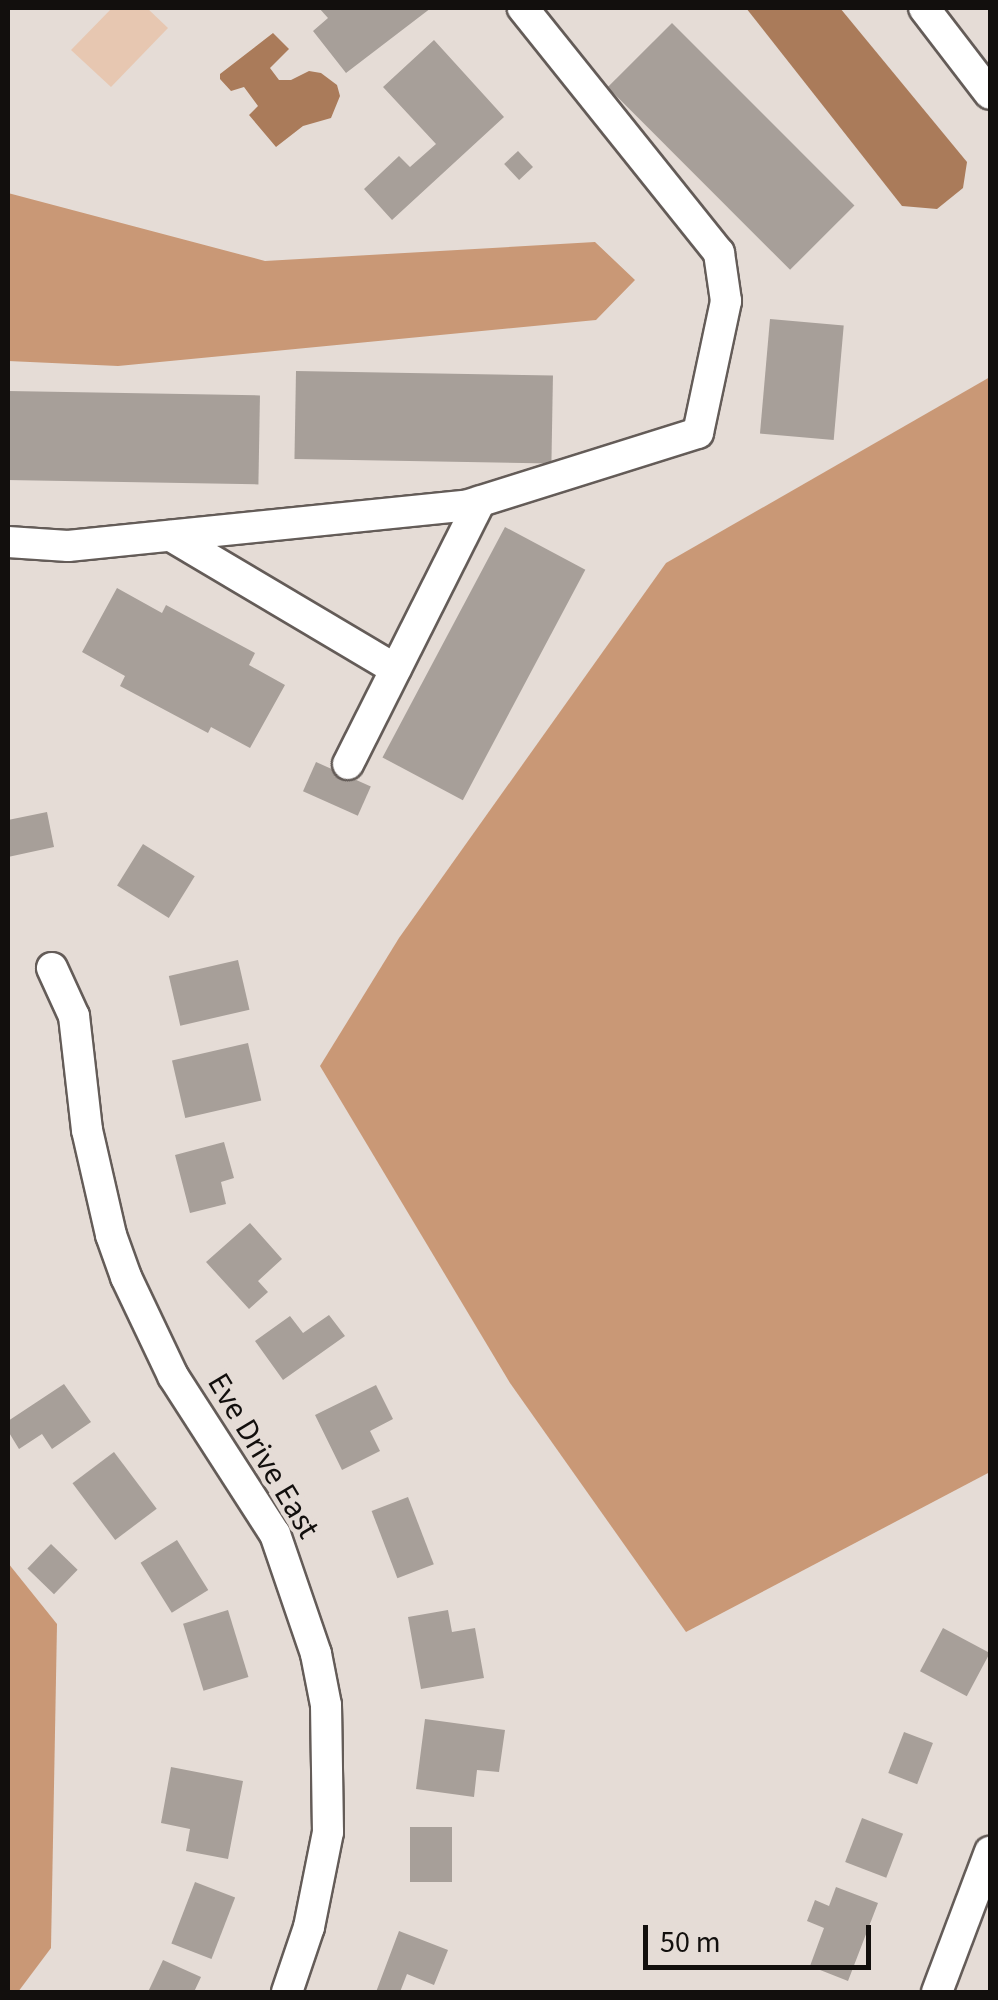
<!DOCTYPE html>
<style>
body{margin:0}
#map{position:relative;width:998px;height:2000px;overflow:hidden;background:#e5dcd6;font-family:"Source Sans 3",sans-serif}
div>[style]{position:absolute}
.green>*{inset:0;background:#e7c7b1}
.forest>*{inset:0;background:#c99876}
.water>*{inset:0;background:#aa7b5a}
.building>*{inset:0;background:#a79f99;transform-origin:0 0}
.roads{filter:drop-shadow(2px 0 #645c58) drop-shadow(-2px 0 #645c58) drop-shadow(0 2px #645c58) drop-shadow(0 -2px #645c58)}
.minor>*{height:30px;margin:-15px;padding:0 15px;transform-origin:15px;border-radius:15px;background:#fff}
span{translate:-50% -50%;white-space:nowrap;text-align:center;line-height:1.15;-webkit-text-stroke:9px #e5dcd6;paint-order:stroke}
.street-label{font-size:32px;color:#120f0d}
.frame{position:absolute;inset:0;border:10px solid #120f0d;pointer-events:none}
.scale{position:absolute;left:643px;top:1925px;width:228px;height:45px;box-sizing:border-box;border:5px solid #120f0d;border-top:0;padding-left:12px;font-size:30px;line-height:35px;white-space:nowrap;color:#120f0d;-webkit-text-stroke:8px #e5dcd6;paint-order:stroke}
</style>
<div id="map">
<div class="green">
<i style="clip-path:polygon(112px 8px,147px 8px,168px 28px,111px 87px,71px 50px)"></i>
</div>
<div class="forest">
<i style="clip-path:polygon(8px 193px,265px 261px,595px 242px,635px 280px,596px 320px,118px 366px,8px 361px)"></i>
<i style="clip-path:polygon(990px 377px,990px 1472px,686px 1632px,510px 1383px,320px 1066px,399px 938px,666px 563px)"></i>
<i style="clip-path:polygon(8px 1563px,57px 1624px,51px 1948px,18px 1992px,8px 1992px)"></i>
</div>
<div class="water">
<i style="clip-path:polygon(746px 8px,840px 8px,967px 162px,963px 188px,937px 209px,902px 206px)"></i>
<i style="clip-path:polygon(273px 33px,289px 49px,270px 68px,279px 80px,291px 80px,309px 71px,321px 73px,337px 85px,340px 96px,331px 118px,303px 126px,276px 147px,249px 115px,258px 106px,244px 87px,231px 91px,220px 79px,220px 74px)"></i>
</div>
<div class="building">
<i style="clip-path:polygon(319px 8px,431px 8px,346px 73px,313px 31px,328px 18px)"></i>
<i style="left:672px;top:23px;width:258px;height:91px;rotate:45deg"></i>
<i style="clip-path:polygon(434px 40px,504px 117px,392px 220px,364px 189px,399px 156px,410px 167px,436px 144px,383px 87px)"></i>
<i style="left:518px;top:151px;width:22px;height:19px;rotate:47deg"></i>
<i style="left:770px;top:319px;width:74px;height:115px;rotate:5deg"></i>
<i style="left:296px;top:371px;width:257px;height:88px;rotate:1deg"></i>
<i style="left:8px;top:391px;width:252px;height:89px;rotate:1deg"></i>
<i style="left:505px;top:527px;width:91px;height:261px;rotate:28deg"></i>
<i style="clip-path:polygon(117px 588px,162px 613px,166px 605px,255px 653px,249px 665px,285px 685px,250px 748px,211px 727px,208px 733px,120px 686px,125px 676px,82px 652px)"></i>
<i style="left:316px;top:762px;width:60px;height:32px;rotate:24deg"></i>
<i style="clip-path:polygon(47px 812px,54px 847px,8px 857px,8px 820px)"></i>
<i style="left:143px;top:844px;width:61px;height:49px;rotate:32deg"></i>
<i style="left:238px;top:960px;width:51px;height:71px;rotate:77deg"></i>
<i style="left:248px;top:1043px;width:59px;height:78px;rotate:77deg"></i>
<i style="clip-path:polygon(224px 1142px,234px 1178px,221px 1182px,226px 1204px,190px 1213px,175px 1155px)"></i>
<i style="clip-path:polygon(250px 1223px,282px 1259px,258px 1281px,268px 1292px,249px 1309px,206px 1262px)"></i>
<i style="clip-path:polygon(329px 1315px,345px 1336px,283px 1380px,255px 1341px,290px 1316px,303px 1333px)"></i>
<i style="clip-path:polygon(64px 1384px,91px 1422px,52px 1449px,42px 1434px,19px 1449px,8px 1431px,8px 1421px)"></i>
<i style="clip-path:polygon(376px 1385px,393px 1419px,370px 1431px,380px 1451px,342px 1470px,315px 1415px)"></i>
<i style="left:114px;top:1452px;width:71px;height:52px;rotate:53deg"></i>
<i style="left:408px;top:1497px;width:72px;height:39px;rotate:69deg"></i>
<i style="left:177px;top:1540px;width:59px;height:43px;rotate:58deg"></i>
<i style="left:51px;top:1544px;width:37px;height:34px;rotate:44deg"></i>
<i style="left:228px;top:1610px;width:70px;height:47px;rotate:73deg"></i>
<i style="clip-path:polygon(448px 1610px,452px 1632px,475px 1628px,484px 1678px,421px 1689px,408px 1617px)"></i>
<i style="left:943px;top:1628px;width:53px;height:49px;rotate:28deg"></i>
<i style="clip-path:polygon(425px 1719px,505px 1730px,499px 1772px,477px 1770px,474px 1797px,416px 1789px)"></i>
<i style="left:904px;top:1732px;width:31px;height:44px;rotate:21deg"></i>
<i style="clip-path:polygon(171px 1767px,243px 1781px,228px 1859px,186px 1851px,190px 1829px,161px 1823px)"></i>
<i style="left:862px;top:1818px;width:44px;height:47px;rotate:21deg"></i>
<i style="left:410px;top:1827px;width:42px;height:55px"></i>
<i style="left:195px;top:1882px;width:43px;height:66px;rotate:21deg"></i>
<i style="clip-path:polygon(836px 1887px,878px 1903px,848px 1981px,810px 1966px,824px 1928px,807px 1921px,815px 1900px,829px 1906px)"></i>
<i style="clip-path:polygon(399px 1931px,448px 1950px,434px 1985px,407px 1974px,400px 1992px,376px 1992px)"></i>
<i style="clip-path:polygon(163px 1960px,201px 1977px,194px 1992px,148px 1992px)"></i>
</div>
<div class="roads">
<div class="minor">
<i style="left:924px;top:8px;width:108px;rotate:52.5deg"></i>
<i style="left:171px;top:536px;width:261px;rotate:30.7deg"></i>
<i style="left:8px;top:542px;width:60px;rotate:3.8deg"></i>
<i style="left:68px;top:546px;width:399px;rotate:-5.8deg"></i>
<i style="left:465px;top:506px;width:244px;rotate:-17.4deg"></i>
<i style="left:698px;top:433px;width:135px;rotate:-78deg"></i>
<i style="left:726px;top:301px;width:49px;rotate:-98.3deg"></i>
<i style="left:719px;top:253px;width:314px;rotate:-128.7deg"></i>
<i style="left:348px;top:764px;width:294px;rotate:-63.3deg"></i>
<i style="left:52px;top:968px;width:53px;rotate:65.4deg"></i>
<i style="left:74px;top:1016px;width:115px;rotate:83.5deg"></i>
<i style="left:87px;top:1130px;width:108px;rotate:77.1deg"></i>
<i style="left:111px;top:1235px;width:45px;rotate:70.3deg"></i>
<i style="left:126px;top:1277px;width:110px;rotate:64.6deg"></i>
<i style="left:173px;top:1376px;width:188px;rotate:57.2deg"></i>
<i style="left:275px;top:1534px;width:127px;rotate:71.1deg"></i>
<i style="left:316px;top:1654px;width:52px;rotate:78.9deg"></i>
<i style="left:326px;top:1705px;width:127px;rotate:89.1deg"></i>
<i style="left:328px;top:1832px;width:97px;rotate:101.3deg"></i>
<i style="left:309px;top:1927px;width:69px;rotate:108.7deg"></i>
<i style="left:937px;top:1992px;width:150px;rotate:-69.3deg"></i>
</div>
</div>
<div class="street-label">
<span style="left:263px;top:1456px;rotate:59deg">Eve Drive East</span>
</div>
<div class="frame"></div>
<div class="scale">50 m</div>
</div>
